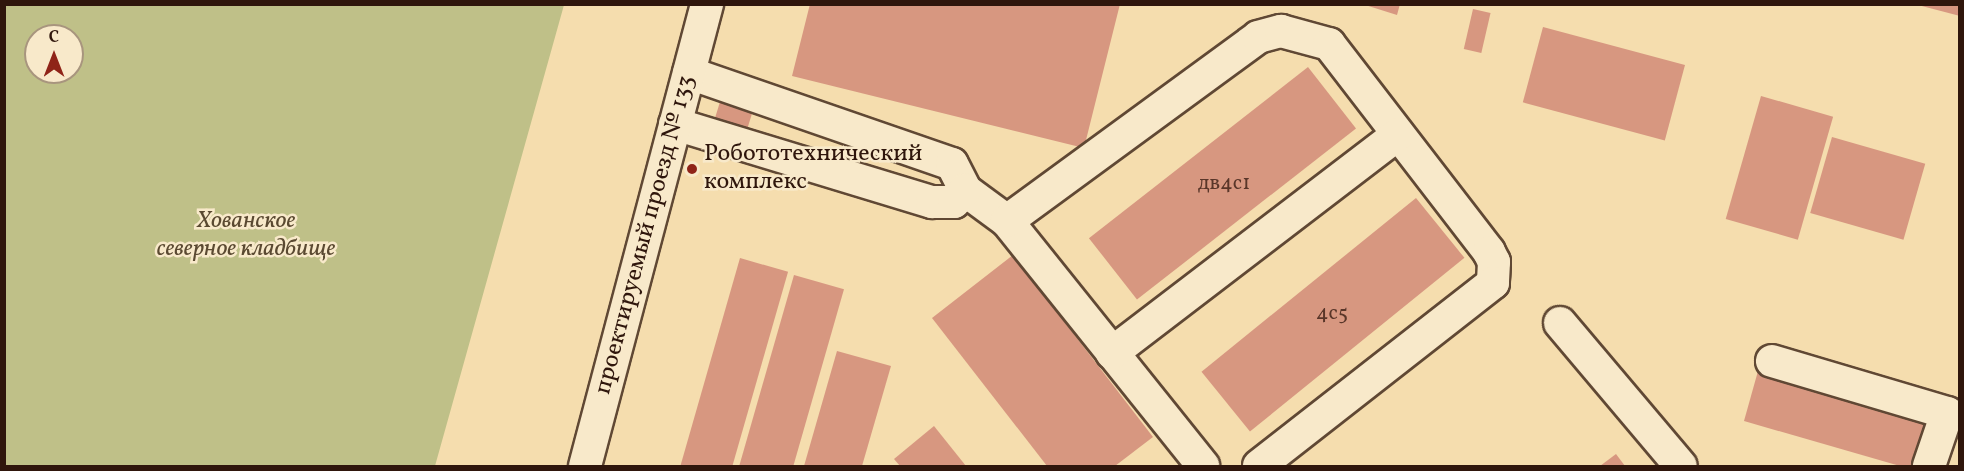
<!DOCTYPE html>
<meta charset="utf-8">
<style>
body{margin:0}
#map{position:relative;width:1964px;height:471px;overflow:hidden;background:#f5ddae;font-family:Vollkorn,serif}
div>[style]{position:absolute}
.green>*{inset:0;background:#bfc088}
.building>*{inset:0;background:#d79780;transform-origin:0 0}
.roads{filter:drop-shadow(2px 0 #604834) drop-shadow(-2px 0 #604834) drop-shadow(0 2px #604834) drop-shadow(0 -2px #604834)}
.minor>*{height:32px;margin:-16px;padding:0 16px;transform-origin:16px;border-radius:16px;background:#f8e9ca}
.dots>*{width:16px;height:16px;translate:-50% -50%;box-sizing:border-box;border:3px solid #f8e9ca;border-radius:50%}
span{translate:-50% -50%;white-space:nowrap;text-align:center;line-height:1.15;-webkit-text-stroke:5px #f8e9ca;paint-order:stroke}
.number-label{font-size:21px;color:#593629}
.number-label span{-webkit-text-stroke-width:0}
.poi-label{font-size:24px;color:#2f160c}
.left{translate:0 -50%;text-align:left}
.park-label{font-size:24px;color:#5a4931;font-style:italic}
.street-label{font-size:24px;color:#2f160c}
.frame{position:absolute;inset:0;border:6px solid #2f160c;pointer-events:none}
.north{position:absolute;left:24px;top:24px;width:60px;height:60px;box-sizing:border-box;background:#f8e9ca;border:2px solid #a8957e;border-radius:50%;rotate:0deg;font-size:16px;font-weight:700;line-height:24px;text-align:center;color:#2f160c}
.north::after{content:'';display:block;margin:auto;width:21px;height:27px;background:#8f2418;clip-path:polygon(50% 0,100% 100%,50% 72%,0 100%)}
</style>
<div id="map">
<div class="green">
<i style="clip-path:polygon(evenodd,4px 5px,564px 5px,435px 466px,5px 466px,4px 5px,36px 36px,72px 36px,72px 72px,36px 72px,36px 36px)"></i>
</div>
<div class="building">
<i style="clip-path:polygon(810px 4px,1120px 4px,1084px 148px,792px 76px)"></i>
<i style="clip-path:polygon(1362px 4px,1400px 4px,1397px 15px)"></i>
<i style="clip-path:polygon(1960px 4px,1960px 16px,1918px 5px,1918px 4px)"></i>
<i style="left:1473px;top:9px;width:18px;height:41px;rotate:13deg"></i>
<i style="left:1543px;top:27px;width:147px;height:78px;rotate:15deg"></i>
<i style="left:1308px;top:67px;width:78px;height:278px;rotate:52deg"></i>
<i style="left:723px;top:92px;width:34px;height:39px;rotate:17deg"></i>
<i style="left:1761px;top:96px;width:75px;height:128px;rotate:16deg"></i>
<i style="left:1832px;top:137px;width:97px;height:79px;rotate:16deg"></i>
<i style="left:1416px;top:198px;width:77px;height:276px;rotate:51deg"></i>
<i style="clip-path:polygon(1013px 255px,1153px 437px,1115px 466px,1047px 466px,932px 318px)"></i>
<i style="left:740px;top:258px;width:50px;height:216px;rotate:16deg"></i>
<i style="left:794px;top:275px;width:52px;height:198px;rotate:16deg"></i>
<i style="clip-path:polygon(837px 351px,891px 366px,862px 466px,804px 466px)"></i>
<i style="clip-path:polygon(1758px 371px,1930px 421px,1917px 466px,1900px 466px,1744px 421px)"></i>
<i style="clip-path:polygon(934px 426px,966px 466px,900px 466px,894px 459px)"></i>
<i style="clip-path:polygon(1616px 454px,1625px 466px,1600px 466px)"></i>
</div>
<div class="roads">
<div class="minor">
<i style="left:689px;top:73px;width:278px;rotate:19.1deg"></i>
<i style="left:952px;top:164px;width:29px;rotate:63deg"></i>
<i style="left:965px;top:190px;width:52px;rotate:36.4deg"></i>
<i style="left:1007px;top:221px;width:314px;rotate:51.3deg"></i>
<i style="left:675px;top:124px;width:269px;rotate:16.9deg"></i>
<i style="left:932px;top:202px;width:22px"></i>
<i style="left:954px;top:202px;width:16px;rotate:-47deg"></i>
<i style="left:1007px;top:221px;width:311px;rotate:-36.2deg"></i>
<i style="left:1258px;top:37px;width:24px;rotate:-15deg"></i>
<i style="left:1281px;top:31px;width:50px;rotate:15.2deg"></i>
<i style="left:1329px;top:44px;width:262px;rotate:52.4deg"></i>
<i style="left:1489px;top:252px;width:11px;rotate:63deg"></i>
<i style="left:1494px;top:262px;width:21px;rotate:93deg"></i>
<i style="left:1493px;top:283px;width:297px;rotate:142deg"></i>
<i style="left:1560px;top:323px;width:187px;rotate:49.8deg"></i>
<i style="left:1112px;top:353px;width:360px;rotate:-37.4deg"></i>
<i style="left:1772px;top:361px;width:183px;rotate:16.5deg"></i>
<i style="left:1947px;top:413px;width:56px;rotate:108.8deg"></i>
<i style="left:585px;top:466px;width:478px;rotate:-75.2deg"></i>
</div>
</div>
<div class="dots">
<i style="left:692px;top:169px;background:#8f2418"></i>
</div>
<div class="number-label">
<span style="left:1224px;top:184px">дв4с1</span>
<span style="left:1332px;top:314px">4с5</span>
</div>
<div class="poi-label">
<span class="left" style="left:704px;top:169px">Робототехнический<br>комплекс</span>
</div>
<div class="park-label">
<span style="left:246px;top:236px">Хованское<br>северное кладбище</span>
</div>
<div class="street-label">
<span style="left:646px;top:235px;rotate:-75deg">проектируемый проезд № 133</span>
</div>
<div class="frame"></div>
<div class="north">С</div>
</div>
